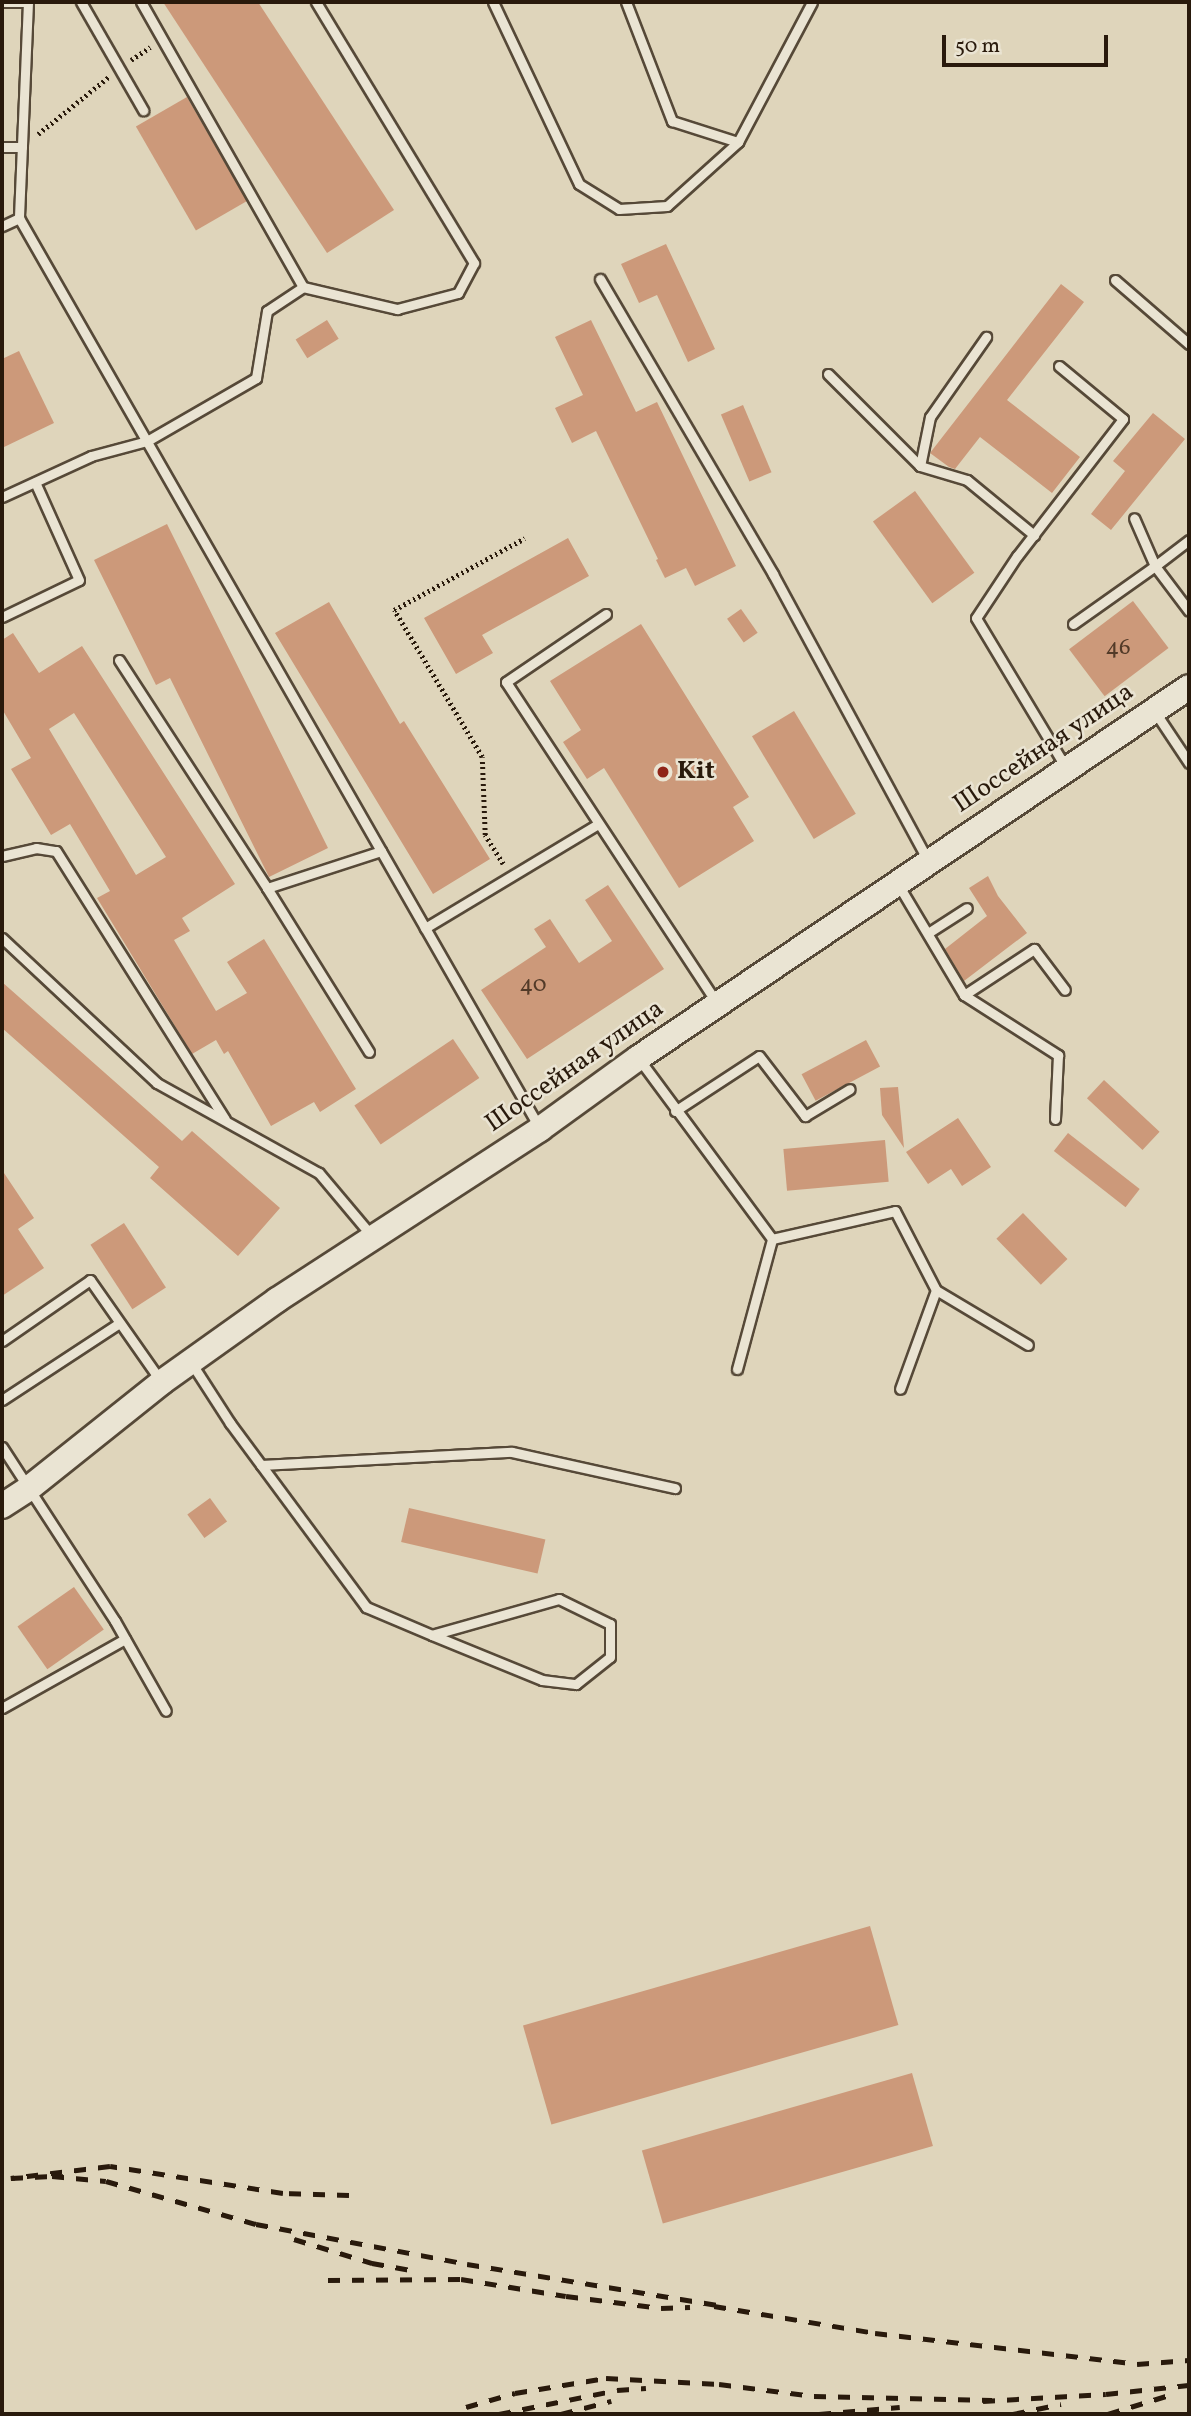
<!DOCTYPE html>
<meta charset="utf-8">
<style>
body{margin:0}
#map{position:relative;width:1191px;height:2416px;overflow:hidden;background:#dfd5bb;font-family:Vollkorn,serif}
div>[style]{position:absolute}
.building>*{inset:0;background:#cc997a;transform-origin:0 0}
.path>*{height:4.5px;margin-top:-2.25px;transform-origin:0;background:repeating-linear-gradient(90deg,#291a0c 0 2px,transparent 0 5.5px)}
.roads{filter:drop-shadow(2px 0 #564938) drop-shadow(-2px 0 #564938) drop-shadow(0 2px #564938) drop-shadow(0 -2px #564938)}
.service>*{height:9px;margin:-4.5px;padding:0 4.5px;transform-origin:4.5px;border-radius:4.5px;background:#eae4d3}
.secondary>*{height:24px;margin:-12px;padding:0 12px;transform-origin:12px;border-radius:12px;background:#eae4d3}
.rail>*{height:5px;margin-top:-2.5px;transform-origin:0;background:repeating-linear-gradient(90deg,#291a0c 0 12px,transparent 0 24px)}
.dots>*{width:19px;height:19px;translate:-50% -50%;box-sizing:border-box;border:4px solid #eae4d3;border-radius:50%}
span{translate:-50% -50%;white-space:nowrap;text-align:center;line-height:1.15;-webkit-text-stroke:5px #eae4d3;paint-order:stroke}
.number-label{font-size:23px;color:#523a28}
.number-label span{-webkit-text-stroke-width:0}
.street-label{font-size:26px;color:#291a0c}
.poi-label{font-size:26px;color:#291a0c;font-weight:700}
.left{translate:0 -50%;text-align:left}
.frame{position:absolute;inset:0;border:4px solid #291a0c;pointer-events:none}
.scale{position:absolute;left:942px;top:35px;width:166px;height:32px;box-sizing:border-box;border:4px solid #291a0c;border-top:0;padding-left:9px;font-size:21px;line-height:24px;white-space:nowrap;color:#291a0c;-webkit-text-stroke:5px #eae4d3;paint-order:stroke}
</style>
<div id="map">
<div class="building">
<i style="clip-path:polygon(163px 2px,258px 2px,394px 210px,327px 253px)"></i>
<i style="left:187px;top:97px;width:120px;height:59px;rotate:60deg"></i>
<i style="clip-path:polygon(666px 244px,715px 349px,688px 362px,657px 295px,639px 303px,621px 264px)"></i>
<i style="clip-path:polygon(1061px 284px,1084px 302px,1007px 400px,1080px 457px,1052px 493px,980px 437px,955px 469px,949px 467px,930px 453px)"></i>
<i style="left:327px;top:320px;width:22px;height:37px;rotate:58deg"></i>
<i style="clip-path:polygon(591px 320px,636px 412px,657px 402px,736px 566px,695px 586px,686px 568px,665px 578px,656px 560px,658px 559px,596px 431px,572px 443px,555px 408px,583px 395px,555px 337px)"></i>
<i style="clip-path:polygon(19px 351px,54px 423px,2px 448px,2px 359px)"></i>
<i style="left:743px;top:405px;width:73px;height:24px;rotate:67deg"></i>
<i style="clip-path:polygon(1153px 413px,1185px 439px,1111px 530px,1091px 514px,1125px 471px,1113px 461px)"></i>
<i style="left:915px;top:491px;width:101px;height:52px;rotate:54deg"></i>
<i style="clip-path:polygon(167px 524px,328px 848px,269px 877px,170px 678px,156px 685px,94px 560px)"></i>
<i style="clip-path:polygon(568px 538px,589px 576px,482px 635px,493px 653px,456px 674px,424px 618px)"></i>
<i style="left:1133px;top:601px;width:59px;height:80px;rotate:53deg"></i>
<i style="clip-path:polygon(329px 602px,400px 724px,404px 721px,490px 859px,433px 894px,275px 633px)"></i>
<i style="left:741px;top:609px;width:29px;height:17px;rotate:55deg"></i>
<i style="clip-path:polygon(641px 624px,749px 797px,733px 807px,754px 841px,679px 888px,604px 768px,587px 779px,563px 742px,581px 730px,550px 681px)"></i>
<i style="clip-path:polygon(evenodd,13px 633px,39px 673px,82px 646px,235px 884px,182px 918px,190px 931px,174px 940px,216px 1011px,247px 993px,227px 962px,264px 939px,356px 1089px,320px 1112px,314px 1102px,271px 1126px,228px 1051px,224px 1054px,216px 1040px,192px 1054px,97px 898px,110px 891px,70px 824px,51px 835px,11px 769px,31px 758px,2px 709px,2px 640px,13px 633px,74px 713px,166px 857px,136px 875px,49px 729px,74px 713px)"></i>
<i style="left:794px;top:711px;width:120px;height:49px;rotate:59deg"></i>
<i style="clip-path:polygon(988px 876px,998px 896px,1027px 933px,964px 981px,945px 949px,987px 916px,969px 888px)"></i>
<i style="clip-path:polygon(608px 885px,664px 969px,527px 1059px,481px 990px,546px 947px,534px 929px,550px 919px,579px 963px,612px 941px,585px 900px)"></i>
<i style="clip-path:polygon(2px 982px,182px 1141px,192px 1131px,280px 1208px,238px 1256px,150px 1178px,159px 1167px,2px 1028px)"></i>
<i style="left:453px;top:1039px;width:47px;height:119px;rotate:56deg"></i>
<i style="left:866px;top:1040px;width:30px;height:73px;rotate:62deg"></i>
<i style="left:1104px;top:1080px;width:76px;height:25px;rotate:43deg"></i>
<i style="clip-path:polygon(898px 1087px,904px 1148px,882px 1115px,880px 1088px)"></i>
<i style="clip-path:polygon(958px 1118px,991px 1167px,962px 1186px,951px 1169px,928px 1184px,906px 1152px)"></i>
<i style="left:1068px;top:1133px;width:91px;height:23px;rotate:38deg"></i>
<i style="left:885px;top:1140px;width:42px;height:102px;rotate:85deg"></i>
<i style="clip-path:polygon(2px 1170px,34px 1218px,18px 1229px,44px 1268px,2px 1296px)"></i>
<i style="left:1023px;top:1213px;width:64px;height:37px;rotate:46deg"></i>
<i style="left:124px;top:1223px;width:77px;height:40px;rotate:57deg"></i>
<i style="left:210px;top:1498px;width:29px;height:28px;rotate:54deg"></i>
<i style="left:409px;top:1508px;width:140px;height:35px;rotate:13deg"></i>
<i style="left:74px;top:1587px;width:52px;height:69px;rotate:55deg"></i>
<i style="left:870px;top:1926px;width:103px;height:361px;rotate:74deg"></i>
<i style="left:912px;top:2073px;width:76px;height:281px;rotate:74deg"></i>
</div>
<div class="path">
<i style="left:131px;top:60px;width:23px;rotate:-34deg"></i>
<i style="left:38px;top:134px;width:92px;rotate:-38.9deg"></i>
<i style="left:503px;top:864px;width:34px;rotate:-122deg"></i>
<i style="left:485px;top:835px;width:78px;rotate:-92.2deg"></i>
<i style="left:482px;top:757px;width:171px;rotate:-120.9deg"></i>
<i style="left:394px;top:610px;width:149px;rotate:-28.8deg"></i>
</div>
<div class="roads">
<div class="service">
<i style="left:2px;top:2px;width:26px"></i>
<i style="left:28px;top:2px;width:216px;rotate:92.4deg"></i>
<i style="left:19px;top:218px;width:1047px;rotate:60.23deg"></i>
<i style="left:81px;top:2px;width:125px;rotate:60.1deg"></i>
<i style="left:493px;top:2px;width:201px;rotate:64.7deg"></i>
<i style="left:579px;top:184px;width:47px;rotate:32deg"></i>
<i style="left:619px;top:209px;width:48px;rotate:-3.6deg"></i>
<i style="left:667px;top:206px;width:96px;rotate:-42deg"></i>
<i style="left:738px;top:142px;width:158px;rotate:-62.1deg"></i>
<i style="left:626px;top:2px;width:128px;rotate:68.9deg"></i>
<i style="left:672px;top:121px;width:69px;rotate:17.7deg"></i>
<i style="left:2px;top:147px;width:20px"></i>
<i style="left:2px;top:226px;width:19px;rotate:-25deg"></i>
<i style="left:600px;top:279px;width:342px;rotate:59.6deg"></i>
<i style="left:773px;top:574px;width:328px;rotate:61.6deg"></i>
<i style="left:1115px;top:280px;width:98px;rotate:40.9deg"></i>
<i style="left:303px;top:287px;width:97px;rotate:13.2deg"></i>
<i style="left:397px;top:309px;width:63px;rotate:-14.7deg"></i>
<i style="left:458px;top:293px;width:34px;rotate:-62deg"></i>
<i style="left:474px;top:263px;width:305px;rotate:-121.2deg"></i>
<i style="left:1059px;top:366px;width:83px;rotate:39.6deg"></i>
<i style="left:1123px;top:419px;width:173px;rotate:127.7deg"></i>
<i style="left:1017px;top:556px;width:74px;rotate:123.5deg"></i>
<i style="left:976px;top:618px;width:175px;rotate:59deg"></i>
<i style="left:828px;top:374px;width:130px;rotate:45deg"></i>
<i style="left:920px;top:466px;width:49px;rotate:16.6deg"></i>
<i style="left:967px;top:480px;width:87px;rotate:39.4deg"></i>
<i style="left:920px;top:466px;width:50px;rotate:-78.5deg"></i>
<i style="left:930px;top:417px;width:98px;rotate:-55deg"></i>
<i style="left:2px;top:497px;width:98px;rotate:-24.7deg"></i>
<i style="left:91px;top:456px;width:58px;rotate:-15deg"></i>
<i style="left:147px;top:441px;width:126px;rotate:-30deg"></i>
<i style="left:256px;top:378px;width:68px;rotate:-80.7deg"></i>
<i style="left:267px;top:311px;width:43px;rotate:-33.7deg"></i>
<i style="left:303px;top:287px;width:328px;rotate:-119.6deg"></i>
<i style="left:1189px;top:540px;width:43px;rotate:142.6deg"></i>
<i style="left:1155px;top:566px;width:56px;rotate:52.9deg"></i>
<i style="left:606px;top:614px;width:121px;rotate:145.8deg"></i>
<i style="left:506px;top:682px;width:384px;rotate:56.7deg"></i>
<i style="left:2px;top:617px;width:85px;rotate:-25.7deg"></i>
<i style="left:79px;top:580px;width:107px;rotate:-114.2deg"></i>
<i style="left:1073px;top:624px;width:100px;rotate:-35.3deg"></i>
<i style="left:1155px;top:566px;width:52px;rotate:-113.6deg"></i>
<i style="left:119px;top:660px;width:272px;rotate:57deg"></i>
<i style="left:267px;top:888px;width:120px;rotate:-18deg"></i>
<i style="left:1155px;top:712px;width:61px;rotate:56.3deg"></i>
<i style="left:2px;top:856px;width:35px;rotate:-13deg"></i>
<i style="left:36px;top:848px;width:20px;rotate:9deg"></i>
<i style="left:56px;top:851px;width:317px;rotate:57.8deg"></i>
<i style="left:899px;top:886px;width:127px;rotate:59.2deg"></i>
<i style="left:964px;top:995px;width:112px;rotate:32.6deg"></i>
<i style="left:1058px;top:1055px;width:64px;rotate:92.7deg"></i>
<i style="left:267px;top:888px;width:193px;rotate:58.1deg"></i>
<i style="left:425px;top:928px;width:202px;rotate:-31deg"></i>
<i style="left:928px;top:933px;width:46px;rotate:-32.7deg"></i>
<i style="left:2px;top:938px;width:212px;rotate:43.1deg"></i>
<i style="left:157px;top:1083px;width:185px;rotate:29.1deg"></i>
<i style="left:319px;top:1173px;width:81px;rotate:50deg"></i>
<i style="left:964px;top:995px;width:84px;rotate:-33.3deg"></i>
<i style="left:1034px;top:949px;width:51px;rotate:52.9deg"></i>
<i style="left:639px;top:1059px;width:224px;rotate:53.5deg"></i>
<i style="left:772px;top:1239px;width:126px;rotate:-12.8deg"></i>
<i style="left:895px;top:1211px;width:89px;rotate:62.6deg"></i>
<i style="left:936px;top:1290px;width:105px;rotate:110deg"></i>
<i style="left:675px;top:1111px;width:100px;rotate:-33.2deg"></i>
<i style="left:759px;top:1056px;width:76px;rotate:52.5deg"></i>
<i style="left:805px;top:1116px;width:52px;rotate:-31deg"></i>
<i style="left:936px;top:1290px;width:107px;rotate:30.9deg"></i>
<i style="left:2px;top:1341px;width:107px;rotate:-34.7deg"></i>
<i style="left:90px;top:1280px;width:122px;rotate:55deg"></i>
<i style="left:192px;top:1364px;width:70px;rotate:57.2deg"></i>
<i style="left:230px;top:1423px;width:229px;rotate:53.5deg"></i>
<i style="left:366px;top:1607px;width:72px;rotate:23deg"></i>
<i style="left:432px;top:1635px;width:119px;rotate:22.2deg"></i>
<i style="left:542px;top:1680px;width:34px;rotate:7deg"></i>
<i style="left:576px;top:1684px;width:43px;rotate:-38.5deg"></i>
<i style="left:610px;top:1657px;width:33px;rotate:-90deg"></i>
<i style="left:610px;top:1624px;width:57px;rotate:-153.9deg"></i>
<i style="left:559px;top:1599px;width:132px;rotate:164.2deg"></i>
<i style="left:737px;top:1369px;width:135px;rotate:-74.9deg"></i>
<i style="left:2px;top:1400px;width:140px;rotate:-33.3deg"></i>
<i style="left:2px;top:1447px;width:207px;rotate:57deg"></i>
<i style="left:115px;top:1621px;width:103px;rotate:60.5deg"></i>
<i style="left:261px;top:1465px;width:251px;rotate:-3deg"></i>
<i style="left:512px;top:1452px;width:167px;rotate:12.5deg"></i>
<i style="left:2px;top:1708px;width:141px;rotate:-29.3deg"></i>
</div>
<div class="secondary">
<i style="left:2px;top:1506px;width:31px;rotate:-33deg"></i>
<i style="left:28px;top:1489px;width:171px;rotate:-38.6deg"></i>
<i style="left:162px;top:1382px;width:141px;rotate:-35.5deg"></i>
<i style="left:277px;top:1300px;width:314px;rotate:-33deg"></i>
<i style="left:540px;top:1129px;width:121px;rotate:-35.9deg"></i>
<i style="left:638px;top:1058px;width:664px;rotate:-33.95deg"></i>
</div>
</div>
<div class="rail">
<i style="left:349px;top:2195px;width:66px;rotate:-178.3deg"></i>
<i style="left:283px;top:2193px;width:175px;rotate:-171.1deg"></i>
<i style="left:110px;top:2166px;width:100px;rotate:173.1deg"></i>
<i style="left:11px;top:2178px;width:41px;rotate:-2.8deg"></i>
<i style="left:52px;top:2176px;width:54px;rotate:5.3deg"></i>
<i style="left:106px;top:2181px;width:156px;rotate:16deg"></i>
<i style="left:256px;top:2224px;width:215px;rotate:10.7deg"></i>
<i style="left:467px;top:2264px;width:260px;rotate:9.3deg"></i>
<i style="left:294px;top:2239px;width:82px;rotate:17.1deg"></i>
<i style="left:372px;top:2263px;width:45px;rotate:10.3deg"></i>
<i style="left:328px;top:2280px;width:133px;rotate:-0.4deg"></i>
<i style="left:461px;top:2279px;width:106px;rotate:9.2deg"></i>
<i style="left:566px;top:2296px;width:96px;rotate:7.2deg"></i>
<i style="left:661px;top:2308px;width:29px;rotate:-2deg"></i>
<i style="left:714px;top:2306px;width:163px;rotate:9.5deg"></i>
<i style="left:875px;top:2333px;width:264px;rotate:6.7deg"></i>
<i style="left:1137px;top:2364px;width:52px;rotate:-4.4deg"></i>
<i style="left:983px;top:2401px;width:123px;rotate:-3.3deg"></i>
<i style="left:1106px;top:2394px;width:83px;rotate:-6.2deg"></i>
<i style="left:466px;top:2407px;width:51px;rotate:-15.9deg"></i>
<i style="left:515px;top:2393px;width:92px;rotate:-9.4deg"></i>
<i style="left:606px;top:2378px;width:113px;rotate:3deg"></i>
<i style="left:719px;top:2384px;width:96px;rotate:7.2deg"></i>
<i style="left:814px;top:2396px;width:178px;rotate:1.3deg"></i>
<i style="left:499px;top:2414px;width:120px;rotate:-11.5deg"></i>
<i style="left:617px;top:2390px;width:29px;rotate:-4deg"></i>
<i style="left:561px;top:2414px;width:52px;rotate:-14.6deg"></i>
<i style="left:819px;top:2414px;width:81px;rotate:-4.9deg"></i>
<i style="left:1013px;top:2414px;width:49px;rotate:-11.8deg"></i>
<i style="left:1108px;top:2414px;width:71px;rotate:-17.2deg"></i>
</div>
<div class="dots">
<i style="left:663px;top:772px;background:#8f2418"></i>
</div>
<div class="number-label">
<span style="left:1118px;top:648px">46</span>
<span style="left:533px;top:985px">40</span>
</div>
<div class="street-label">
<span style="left:1044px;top:749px;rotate:-34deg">Шоссейная улица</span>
<span style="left:575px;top:1067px;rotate:-35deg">Шоссейная улица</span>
</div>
<div class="poi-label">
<span class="left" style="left:677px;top:772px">Kit</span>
</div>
<div class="frame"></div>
<div class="scale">50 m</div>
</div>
